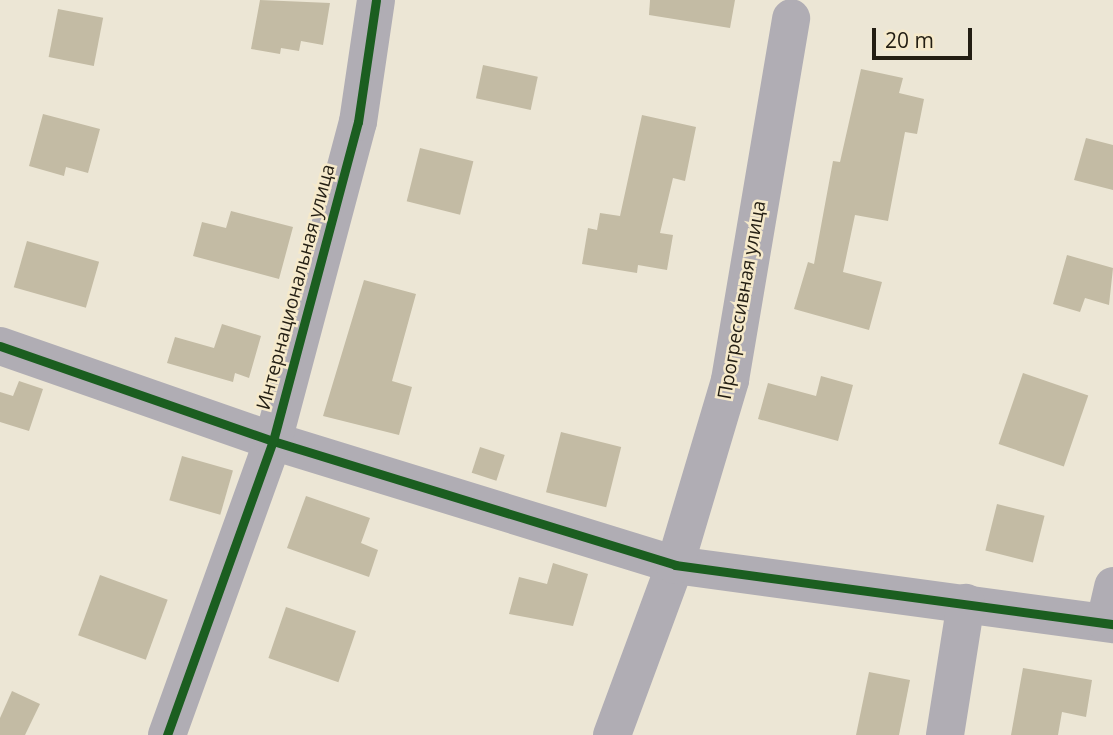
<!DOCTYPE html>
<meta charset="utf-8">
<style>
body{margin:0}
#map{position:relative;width:1113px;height:735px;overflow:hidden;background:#ece6d5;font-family:"Open Sans",sans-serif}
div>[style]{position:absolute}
.building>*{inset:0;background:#c3bba4;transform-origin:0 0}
.street>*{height:38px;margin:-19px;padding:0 19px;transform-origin:19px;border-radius:19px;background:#b0adb4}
.cycleway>*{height:9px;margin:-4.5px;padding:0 4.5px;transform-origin:4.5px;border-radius:4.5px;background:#1b5e20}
span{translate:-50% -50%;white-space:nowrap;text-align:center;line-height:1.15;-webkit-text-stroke:5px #f6eacb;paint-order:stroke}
.street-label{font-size:19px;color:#231e13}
.scale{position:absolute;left:872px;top:28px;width:100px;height:32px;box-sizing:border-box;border:4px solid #231e13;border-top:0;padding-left:9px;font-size:21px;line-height:24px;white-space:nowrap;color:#231e13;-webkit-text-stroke:5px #f6eacb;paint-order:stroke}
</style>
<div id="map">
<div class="building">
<i style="clip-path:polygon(260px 0,330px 3px,323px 45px,301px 41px,299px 51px,281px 48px,280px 54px,251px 49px)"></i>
<i style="clip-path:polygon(650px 0,735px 0,730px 28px,649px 15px)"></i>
<i style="left:58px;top:9px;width:46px;height:49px;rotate:11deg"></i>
<i style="left:483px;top:65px;width:56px;height:34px;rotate:12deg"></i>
<i style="clip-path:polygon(861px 69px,903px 78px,899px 93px,924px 99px,917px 134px,905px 132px,888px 221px,855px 215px,843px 272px,882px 282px,869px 330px,794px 309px,808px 262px,814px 264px,833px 161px,840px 162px)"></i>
<i style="clip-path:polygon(43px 114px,100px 129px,88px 173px,66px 167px,64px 176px,29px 166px)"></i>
<i style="clip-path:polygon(642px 115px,696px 127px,685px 181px,673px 178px,660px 233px,673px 235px,667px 270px,638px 265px,637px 273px,582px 264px,588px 228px,597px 230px,600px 213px,620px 216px)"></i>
<i style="clip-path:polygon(1086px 138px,1113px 145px,1113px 190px,1074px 180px)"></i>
<i style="left:420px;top:148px;width:55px;height:55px;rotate:14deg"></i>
<i style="clip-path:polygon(231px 211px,293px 227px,279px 279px,193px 256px,202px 222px,226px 228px)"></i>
<i style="left:27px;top:241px;width:75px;height:48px;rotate:16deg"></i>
<i style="clip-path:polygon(1067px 255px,1113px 268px,1109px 305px,1085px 298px,1080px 312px,1053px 304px)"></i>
<i style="clip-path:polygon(364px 280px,416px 294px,392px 381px,412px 387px,399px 435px,323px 416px)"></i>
<i style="clip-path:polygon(222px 324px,261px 336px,249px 378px,235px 373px,233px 382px,167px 363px,175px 337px,214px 348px)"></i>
<i style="left:1023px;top:373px;width:69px;height:75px;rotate:19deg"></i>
<i style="clip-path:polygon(821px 376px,853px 385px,838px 441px,758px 419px,768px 383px,816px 396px)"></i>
<i style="clip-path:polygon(19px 381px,43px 389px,29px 431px,0 422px,0 392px,13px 396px)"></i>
<i style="left:561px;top:432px;width:62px;height:62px;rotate:14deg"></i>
<i style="left:480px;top:447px;width:26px;height:27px;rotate:18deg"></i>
<i style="left:182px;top:456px;width:53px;height:46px;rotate:16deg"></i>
<i style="clip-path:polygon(306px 496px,370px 518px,361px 543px,378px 550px,369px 577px,287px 548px)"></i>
<i style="left:997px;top:504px;width:49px;height:48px;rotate:14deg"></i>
<i style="clip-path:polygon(553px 563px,588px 574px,573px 626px,509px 614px,519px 577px,547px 584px)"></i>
<i style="left:100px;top:575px;width:72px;height:64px;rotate:20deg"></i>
<i style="left:286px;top:607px;width:74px;height:54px;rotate:19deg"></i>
<i style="clip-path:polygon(1023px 668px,1092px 680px,1086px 717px,1062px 712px,1058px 735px,1011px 735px)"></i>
<i style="clip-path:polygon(869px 672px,910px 680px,899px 735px,856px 735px)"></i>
<i style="clip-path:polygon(12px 691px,40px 704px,25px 735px,0 735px,0 718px)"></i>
</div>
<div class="street">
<i style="left:0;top:346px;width:289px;rotate:19.2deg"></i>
<i style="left:273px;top:441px;width:421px;rotate:17.1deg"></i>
<i style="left:675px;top:565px;width:442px;rotate:7.7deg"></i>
<i style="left:1105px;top:622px;width:37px;rotate:-77deg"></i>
<i style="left:167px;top:735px;width:313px;rotate:-70.2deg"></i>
<i style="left:273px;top:441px;width:330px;rotate:-75.1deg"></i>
<i style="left:358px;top:122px;width:123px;rotate:-81.6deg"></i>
<i style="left:612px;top:735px;width:181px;rotate:-69.7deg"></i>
<i style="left:675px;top:565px;width:193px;rotate:-73.4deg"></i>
<i style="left:730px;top:380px;width:367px;rotate:-80.4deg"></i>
<i style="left:945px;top:735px;width:134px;rotate:-81deg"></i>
</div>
<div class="cycleway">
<i style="left:0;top:346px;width:289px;rotate:19.2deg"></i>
<i style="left:273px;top:441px;width:421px;rotate:17.1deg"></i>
<i style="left:675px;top:565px;width:442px;rotate:7.7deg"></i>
<i style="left:167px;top:735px;width:313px;rotate:-70.2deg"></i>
<i style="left:273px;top:441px;width:330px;rotate:-75.1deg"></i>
<i style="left:358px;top:122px;width:123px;rotate:-81.6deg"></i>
</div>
<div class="street-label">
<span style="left:296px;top:287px;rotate:-75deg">Интернациональная улица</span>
<span style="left:742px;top:300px;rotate:-80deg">Прогрессивная улица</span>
</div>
<div class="scale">20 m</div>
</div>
